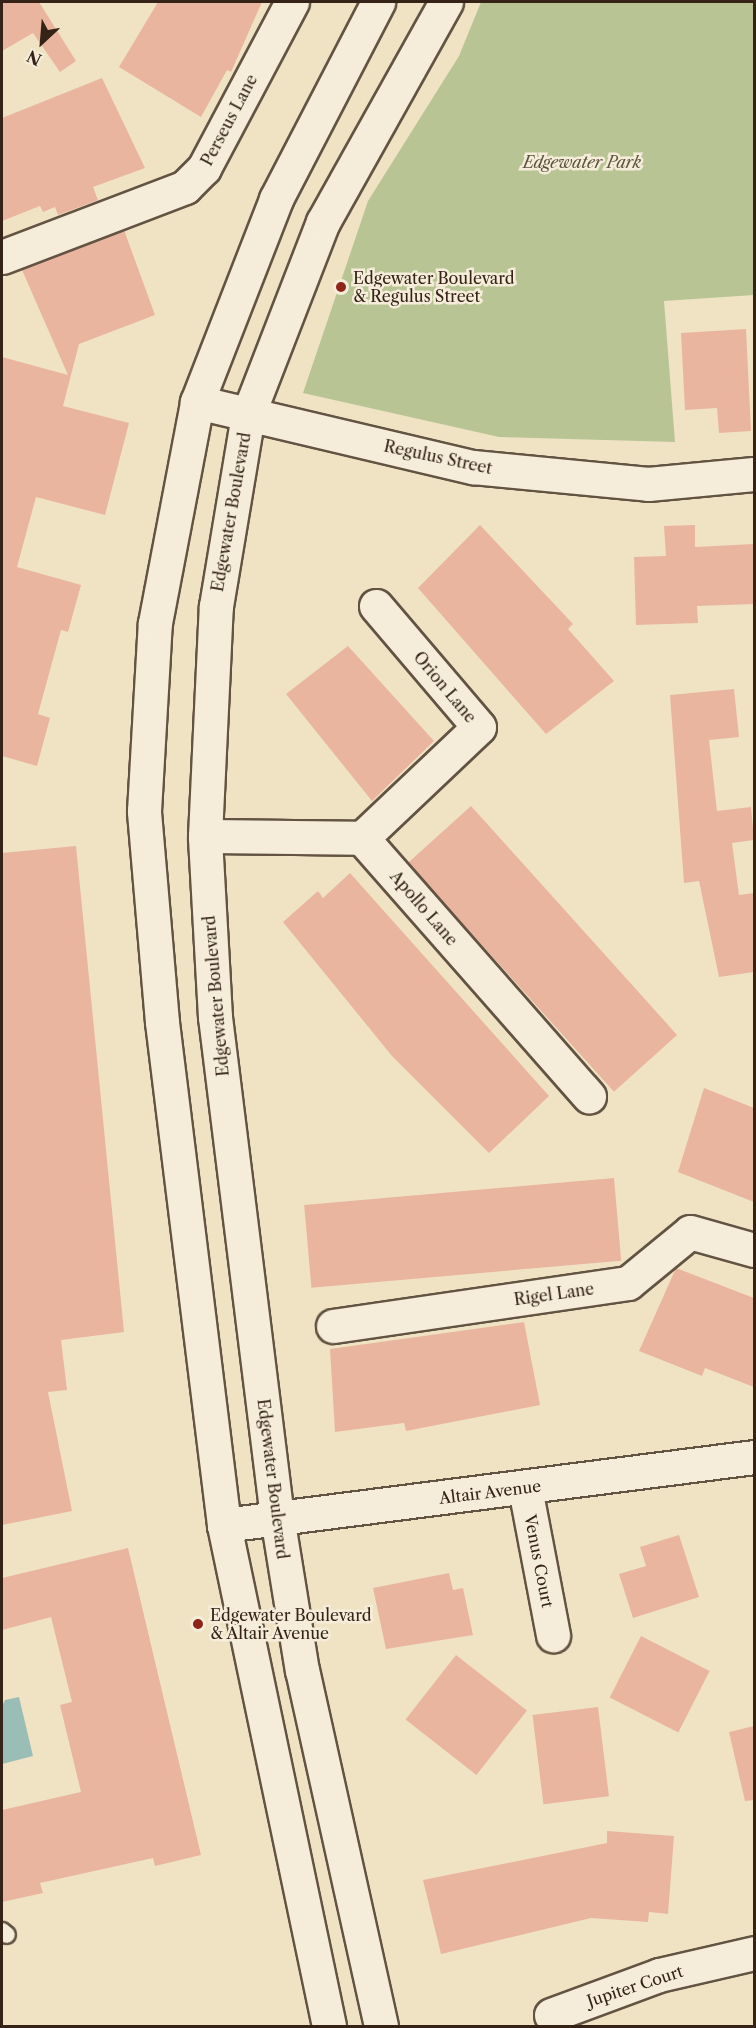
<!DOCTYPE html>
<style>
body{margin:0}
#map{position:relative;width:756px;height:2028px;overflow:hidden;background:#efe3c4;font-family:"Libre Caslon Text",serif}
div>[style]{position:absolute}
.green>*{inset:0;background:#b9c495}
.water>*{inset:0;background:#9abeb6}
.building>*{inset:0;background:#eab59f;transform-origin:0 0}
.roads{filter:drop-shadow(2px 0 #635342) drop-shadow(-2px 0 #635342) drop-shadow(0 2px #635342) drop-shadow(0 -2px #635342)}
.lane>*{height:16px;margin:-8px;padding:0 8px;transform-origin:8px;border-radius:8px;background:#f5edd9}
.street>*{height:33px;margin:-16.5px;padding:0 16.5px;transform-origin:16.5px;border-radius:16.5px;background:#f5edd9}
.secondary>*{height:33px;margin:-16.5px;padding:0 16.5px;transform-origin:16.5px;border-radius:16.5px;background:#f5edd9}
.dots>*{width:16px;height:16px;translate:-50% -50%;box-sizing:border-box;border:3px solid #f5edd9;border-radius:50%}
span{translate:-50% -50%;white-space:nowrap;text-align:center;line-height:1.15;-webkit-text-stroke:5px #f5edd9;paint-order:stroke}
.street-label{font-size:16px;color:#342316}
.park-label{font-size:16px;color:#5c533c;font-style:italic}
.poi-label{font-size:16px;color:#342316}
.left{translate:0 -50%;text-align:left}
.frame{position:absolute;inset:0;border:3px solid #342316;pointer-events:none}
.north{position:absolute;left:12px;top:12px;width:60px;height:60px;-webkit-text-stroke:4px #f5edd9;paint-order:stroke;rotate:206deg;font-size:16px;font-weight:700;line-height:24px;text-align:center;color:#342316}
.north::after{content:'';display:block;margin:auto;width:21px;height:27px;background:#342316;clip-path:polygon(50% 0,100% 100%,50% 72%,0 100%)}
</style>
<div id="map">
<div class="green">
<i style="clip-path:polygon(481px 2px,754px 2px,754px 295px,664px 301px,675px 442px,499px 437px,303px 393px,368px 201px,459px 56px)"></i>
</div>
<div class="water">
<i style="clip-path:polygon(19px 1697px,33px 1756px,2px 1764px,2px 1706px,5px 1700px)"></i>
</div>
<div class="building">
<i style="clip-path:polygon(2px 2px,39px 2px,76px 61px,60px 72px,33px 33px,2px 51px)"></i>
<i style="clip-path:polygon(158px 2px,262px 2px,231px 72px,227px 70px,201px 117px,119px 67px)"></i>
<i style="clip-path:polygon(102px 78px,145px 168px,93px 187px,98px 200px,58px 215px,55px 207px,43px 212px,40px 206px,2px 221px,2px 118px)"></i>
<i style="clip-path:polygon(124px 230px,155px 315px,79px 344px,63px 406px,129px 423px,105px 515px,36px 497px,17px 567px,81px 585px,68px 632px,61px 630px,38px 714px,50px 718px,37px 766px,2px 756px,2px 357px,68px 375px,22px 270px)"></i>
<i style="clip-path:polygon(746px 329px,751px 431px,719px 433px,717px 408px,685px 410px,681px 333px)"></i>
<i style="clip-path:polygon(480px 525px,573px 624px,568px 629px,614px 681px,546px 734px,418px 588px)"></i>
<i style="clip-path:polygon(695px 525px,695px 547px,754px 544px,754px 604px,697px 606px,698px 623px,636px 625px,634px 557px,666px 556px,664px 526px)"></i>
<i style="clip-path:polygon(348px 646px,434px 741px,372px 801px,286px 694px)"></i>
<i style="clip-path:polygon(734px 689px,739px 737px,709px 740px,717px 811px,751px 807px,754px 840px,732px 843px,739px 895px,754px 893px,754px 972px,719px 977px,699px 881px,684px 883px,670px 695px)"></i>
<i style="left:471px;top:806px;width:308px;height:85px;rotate:48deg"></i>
<i style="clip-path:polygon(76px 846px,124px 1332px,61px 1340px,67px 1390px,48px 1392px,72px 1511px,2px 1525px,2px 853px)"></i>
<i style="clip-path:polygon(350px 873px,549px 1096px,489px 1153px,392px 1056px,283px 922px,318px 891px,323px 898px)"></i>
<i style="clip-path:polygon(704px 1088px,754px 1108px,754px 1202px,678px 1172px)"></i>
<i style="left:614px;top:1178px;width:83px;height:311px;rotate:85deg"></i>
<i style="clip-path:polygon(676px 1268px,754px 1298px,754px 1387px,705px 1368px,702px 1376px,639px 1351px)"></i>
<i style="clip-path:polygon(524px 1322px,540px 1405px,406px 1431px,404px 1423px,335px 1432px,330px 1349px)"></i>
<i style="clip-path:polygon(679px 1535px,699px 1597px,633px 1618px,619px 1574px,646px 1566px,640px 1547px)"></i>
<i style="clip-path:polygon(128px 1548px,201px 1855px,155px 1866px,153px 1858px,40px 1883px,43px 1893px,2px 1902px,2px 1810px,81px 1792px,60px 1705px,72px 1702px,51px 1617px,2px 1630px,2px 1578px)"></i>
<i style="clip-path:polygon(449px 1573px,453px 1590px,463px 1588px,473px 1635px,386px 1649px,373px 1588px)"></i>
<i style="left:641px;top:1636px;width:77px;height:69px;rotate:27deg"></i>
<i style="left:456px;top:1655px;width:90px;height:82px;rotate:38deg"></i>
<i style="left:598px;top:1707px;width:90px;height:66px;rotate:83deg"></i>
<i style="clip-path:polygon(754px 1726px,754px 1800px,745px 1801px,729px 1732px)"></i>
<i style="clip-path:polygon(607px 1831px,674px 1836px,668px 1914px,649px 1912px,648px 1922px,591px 1918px,441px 1954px,423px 1880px,607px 1843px)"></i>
</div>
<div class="roads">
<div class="lane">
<i style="left:2px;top:1931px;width:6px;rotate:39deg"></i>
</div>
<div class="street">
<i style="left:2px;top:257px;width:196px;rotate:-20.9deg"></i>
<i style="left:185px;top:187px;width:27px;rotate:-45deg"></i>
<i style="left:204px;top:168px;width:188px;rotate:-62.1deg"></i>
<i style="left:197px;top:402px;width:284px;rotate:13.3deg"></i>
<i style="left:473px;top:467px;width:176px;rotate:5.5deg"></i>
<i style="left:648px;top:484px;width:106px;rotate:-5.4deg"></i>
<i style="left:205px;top:836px;width:157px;rotate:0.7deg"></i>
<i style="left:362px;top:838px;width:344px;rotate:48.7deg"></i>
<i style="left:362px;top:838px;width:161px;rotate:-43.5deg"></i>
<i style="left:479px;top:727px;width:159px;rotate:-130.4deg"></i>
<i style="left:333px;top:1326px;width:298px;rotate:-8.3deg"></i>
<i style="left:628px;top:1283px;width:80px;rotate:-39.4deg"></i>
<i style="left:690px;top:1232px;width:66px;rotate:15.7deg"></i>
<i style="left:525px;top:1488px;width:150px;rotate:79.2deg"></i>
<i style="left:224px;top:1525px;width:534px;rotate:-7.31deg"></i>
<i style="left:551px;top:2015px;width:115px;rotate:-20.3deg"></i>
<i style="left:659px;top:1975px;width:98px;rotate:-13deg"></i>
</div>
<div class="secondary">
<i style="left:329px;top:2026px;width:512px;rotate:-101.84deg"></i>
<i style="left:224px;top:1525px;width:507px;rotate:-97.03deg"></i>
<i style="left:162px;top:1022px;width:212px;rotate:-94.9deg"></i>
<i style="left:144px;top:811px;width:188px;rotate:-86.7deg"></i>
<i style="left:155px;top:623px;width:225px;rotate:-79.2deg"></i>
<i style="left:197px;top:402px;width:218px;rotate:-68.7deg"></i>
<i style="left:276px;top:199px;width:222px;rotate:-62.6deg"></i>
<i style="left:381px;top:2026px;width:364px;rotate:-102.5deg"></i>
<i style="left:302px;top:1671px;width:156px;rotate:-99.2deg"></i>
<i style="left:277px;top:1517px;width:504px;rotate:-97.07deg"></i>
<i style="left:215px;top:1017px;width:181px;rotate:-93.2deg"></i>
<i style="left:205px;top:836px;width:230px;rotate:-87.3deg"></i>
<i style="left:216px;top:606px;width:194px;rotate:-80.5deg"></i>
<i style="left:248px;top:415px;width:207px;rotate:-68.8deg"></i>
<i style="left:323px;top:222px;width:252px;rotate:-60.8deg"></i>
</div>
</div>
<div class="dots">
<i style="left:341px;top:287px;background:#8f2418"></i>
<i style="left:198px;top:1624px;background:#8f2418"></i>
</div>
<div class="street-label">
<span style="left:229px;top:120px;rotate:-62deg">Perseus Lane</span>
<span style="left:438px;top:457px;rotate:12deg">Regulus Street</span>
<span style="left:231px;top:512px;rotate:-80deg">Edgewater Boulevard</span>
<span style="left:445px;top:687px;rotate:50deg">Orion Lane</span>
<span style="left:424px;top:908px;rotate:49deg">Apollo Lane</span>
<span style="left:216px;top:996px;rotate:-95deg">Edgewater Boulevard</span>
<span style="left:554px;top:1294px;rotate:-8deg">Rigel Lane</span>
<span style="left:273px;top:1479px;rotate:83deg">Edgewater Boulevard</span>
<span style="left:490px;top:1492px;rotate:-7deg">Altair Avenue</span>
<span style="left:539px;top:1561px;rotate:79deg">Venus Court</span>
<span style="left:635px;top:1986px;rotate:-18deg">Jupiter Court</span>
</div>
<div class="park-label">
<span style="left:582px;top:162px">Edgewater Park</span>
</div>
<div class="poi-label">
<span class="left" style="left:353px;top:287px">Edgewater Boulevard<br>&amp; Regulus Street</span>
<span class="left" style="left:210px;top:1624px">Edgewater Boulevard<br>&amp; Altair Avenue</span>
</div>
<div class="frame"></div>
<div class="north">N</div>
</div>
